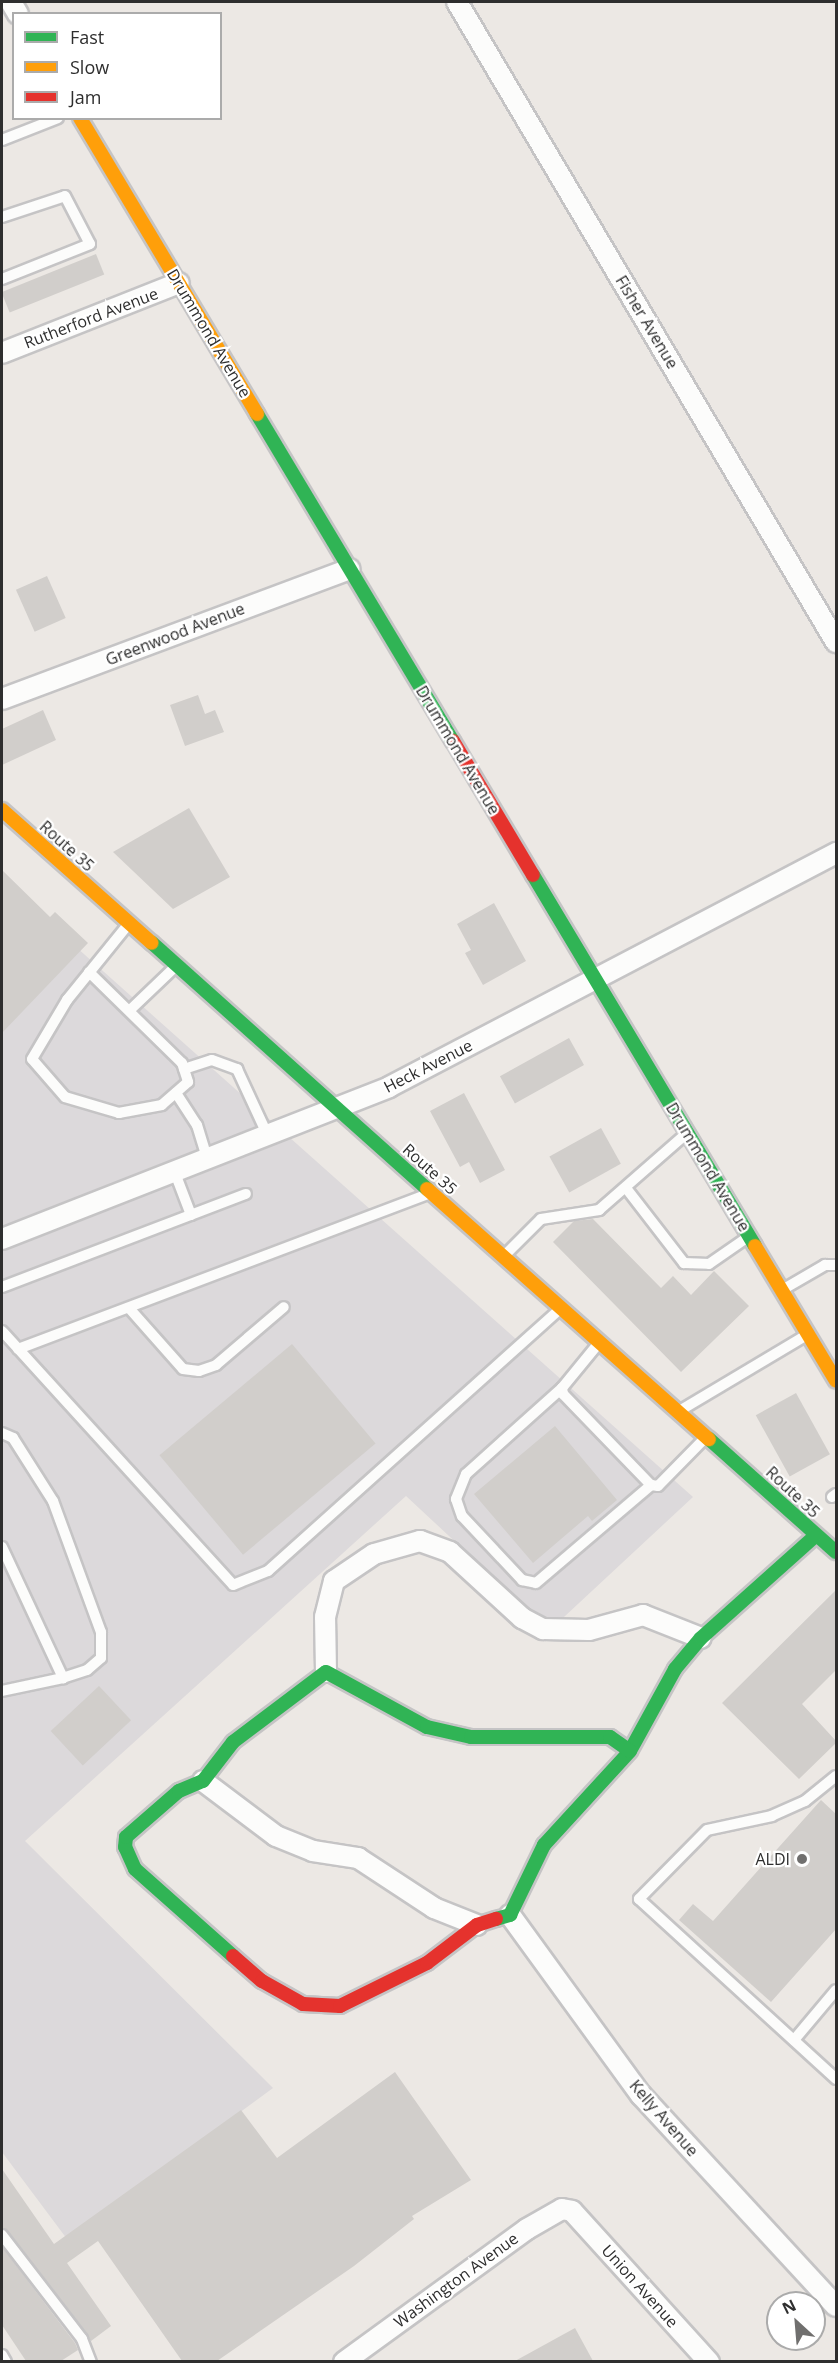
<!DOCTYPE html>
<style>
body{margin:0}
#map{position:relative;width:838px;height:2363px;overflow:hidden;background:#ece8e4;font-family:"Open Sans",sans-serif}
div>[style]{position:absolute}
.industrial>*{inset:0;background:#dcd9db}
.building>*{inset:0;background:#d1cecb;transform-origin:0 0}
.roads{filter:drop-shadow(2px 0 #c5c4c5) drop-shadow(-2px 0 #c5c4c5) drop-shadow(0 2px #c5c4c5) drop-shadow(0 -2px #c5c4c5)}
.lane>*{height:10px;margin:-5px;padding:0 5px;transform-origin:5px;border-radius:5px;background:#fcfcfb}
.street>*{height:20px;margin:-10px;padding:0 10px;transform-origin:10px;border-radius:10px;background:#fcfcfb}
.fast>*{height:14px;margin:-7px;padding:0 7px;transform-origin:7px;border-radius:7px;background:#30b455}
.slow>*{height:14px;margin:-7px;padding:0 7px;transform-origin:7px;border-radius:7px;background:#ff9f0a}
.jam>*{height:14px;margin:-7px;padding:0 7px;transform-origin:7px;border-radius:7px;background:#e5322d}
.dots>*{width:16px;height:16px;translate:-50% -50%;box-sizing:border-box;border:3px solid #fff;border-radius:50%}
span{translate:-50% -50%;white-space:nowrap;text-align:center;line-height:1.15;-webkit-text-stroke:4.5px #fff;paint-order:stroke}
.street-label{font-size:16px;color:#2e2e2e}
.poi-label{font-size:16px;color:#2e2e2e}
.right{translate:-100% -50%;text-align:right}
.frame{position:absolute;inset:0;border:3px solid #2e2e2e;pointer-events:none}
.legend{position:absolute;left:12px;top:12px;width:210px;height:108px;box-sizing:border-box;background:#fff;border:2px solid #ababab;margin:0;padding:8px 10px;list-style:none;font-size:18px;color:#2e2e2e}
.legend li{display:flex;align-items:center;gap:12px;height:30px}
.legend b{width:30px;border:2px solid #ababab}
.north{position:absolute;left:766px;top:2291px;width:60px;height:60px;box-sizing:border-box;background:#fff;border:2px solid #ababab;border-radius:50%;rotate:334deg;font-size:16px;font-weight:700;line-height:24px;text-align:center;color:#2e2e2e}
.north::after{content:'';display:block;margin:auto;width:21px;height:27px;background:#706f6e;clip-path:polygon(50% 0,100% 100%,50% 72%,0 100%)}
</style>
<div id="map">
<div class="industrial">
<i style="clip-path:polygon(2px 881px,693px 1497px,550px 1630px,406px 1496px,25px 1841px,273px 2088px,67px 2239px,2px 2152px)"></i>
</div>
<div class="building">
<i style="left:96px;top:254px;width:22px;height:102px;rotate:68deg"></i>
<i style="left:47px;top:576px;width:46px;height:34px;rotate:66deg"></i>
<i style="clip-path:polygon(198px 695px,205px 714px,215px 710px,224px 732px,185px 746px,170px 705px)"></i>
<i style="clip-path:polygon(43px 710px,56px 740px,2px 765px,2px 729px)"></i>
<i style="clip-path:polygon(189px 808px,230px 877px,173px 909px,113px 852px)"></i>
<i style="clip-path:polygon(2px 870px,50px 917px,55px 912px,88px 943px,2px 1033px)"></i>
<i style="clip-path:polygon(494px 903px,526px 961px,483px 985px,465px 953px,471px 950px,457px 924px)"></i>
<i style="left:569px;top:1038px;width:31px;height:79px;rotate:61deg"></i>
<i style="clip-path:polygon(464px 1093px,505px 1170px,480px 1183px,469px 1162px,460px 1167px,430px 1111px)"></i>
<i style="left:601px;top:1128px;width:41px;height:59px;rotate:61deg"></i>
<i style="clip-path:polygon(593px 1219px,661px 1288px,673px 1276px,691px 1295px,714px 1271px,749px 1306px,681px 1372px,553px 1242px,574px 1221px)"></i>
<i style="left:292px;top:1344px;width:130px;height:173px;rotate:50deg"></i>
<i style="left:796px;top:1393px;width:70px;height:46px;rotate:61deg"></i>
<i style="clip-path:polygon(555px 1426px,617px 1500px,592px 1521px,588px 1516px,533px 1563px,474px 1494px)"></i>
<i style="clip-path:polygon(837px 1589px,837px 1669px,802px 1704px,837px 1742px,799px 1779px,722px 1703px)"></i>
<i style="left:99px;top:1686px;width:47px;height:66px;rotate:47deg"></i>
<i style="clip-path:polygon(821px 1800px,837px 1815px,837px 1928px,771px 2002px,679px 1920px,693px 1904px,713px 1921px)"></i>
<i style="clip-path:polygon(395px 2072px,471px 2180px,412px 2216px,414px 2219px,354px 2266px,217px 2361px,182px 2361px,98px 2241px,67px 2263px,111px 2326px,91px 2341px,2px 2228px,2px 2169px,54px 2244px,241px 2110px,277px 2158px)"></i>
<i style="clip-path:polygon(2px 2247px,75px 2343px,78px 2350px,61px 2361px,26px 2361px,2px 2325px)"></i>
<i style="clip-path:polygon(575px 2328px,593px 2361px,515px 2361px)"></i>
</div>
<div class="roads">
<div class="lane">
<i style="left:2px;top:140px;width:60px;rotate:-21.4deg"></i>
<i style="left:2px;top:217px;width:66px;rotate:-18.4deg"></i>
<i style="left:65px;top:196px;width:54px;rotate:62.5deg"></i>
<i style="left:90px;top:244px;width:95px;rotate:158.3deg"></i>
<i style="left:89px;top:972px;width:130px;rotate:44.4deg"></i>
<i style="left:182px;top:1063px;width:20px;rotate:72deg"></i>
<i style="left:188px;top:1082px;width:35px;rotate:139deg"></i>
<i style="left:162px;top:1105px;width:44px;rotate:169.5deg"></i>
<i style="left:119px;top:1113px;width:56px;rotate:-163.5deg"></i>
<i style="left:65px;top:1097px;width:50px;rotate:-131deg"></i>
<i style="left:32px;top:1059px;width:69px;rotate:-59.3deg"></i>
<i style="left:67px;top:1000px;width:95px;rotate:-51deg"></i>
<i style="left:130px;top:1010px;width:62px;rotate:-43.7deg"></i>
<i style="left:184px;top:1069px;width:29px;rotate:-18deg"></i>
<i style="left:212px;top:1060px;width:27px;rotate:20deg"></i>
<i style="left:237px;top:1069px;width:74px;rotate:65.2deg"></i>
<i style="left:176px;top:1093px;width:38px;rotate:57deg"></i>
<i style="left:197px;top:1125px;width:37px;rotate:73deg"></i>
<i style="left:175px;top:1173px;width:45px;rotate:69.1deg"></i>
<i style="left:626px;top:1188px;width:95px;rotate:52.3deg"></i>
<i style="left:684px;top:1263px;width:25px;rotate:2deg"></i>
<i style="left:709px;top:1264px;width:47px;rotate:-34.7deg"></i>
<i style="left:506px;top:1254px;width:49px;rotate:-45deg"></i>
<i style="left:541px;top:1219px;width:59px;rotate:-8.8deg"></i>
<i style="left:599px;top:1210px;width:117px;rotate:-41.2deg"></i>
<i style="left:2px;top:1287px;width:261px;rotate:-20.9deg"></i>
<i style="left:782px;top:1290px;width:50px;rotate:-30.2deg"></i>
<i style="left:825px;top:1265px;width:11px"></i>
<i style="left:129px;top:1308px;width:81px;rotate:48.5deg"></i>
<i style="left:183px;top:1369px;width:16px;rotate:7deg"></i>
<i style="left:199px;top:1371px;width:18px;rotate:-19deg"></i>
<i style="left:216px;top:1365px;width:89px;rotate:-40.5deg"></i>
<i style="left:2px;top:1331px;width:343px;rotate:47.7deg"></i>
<i style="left:233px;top:1585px;width:38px;rotate:-22deg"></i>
<i style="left:268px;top:1571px;width:391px;rotate:-41.9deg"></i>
<i style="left:598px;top:1344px;width:57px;rotate:129.3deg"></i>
<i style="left:562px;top:1388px;width:6px;rotate:81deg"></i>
<i style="left:563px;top:1394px;width:127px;rotate:46deg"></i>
<i style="left:651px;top:1485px;width:7px;rotate:8deg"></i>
<i style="left:658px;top:1486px;width:67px;rotate:-45.6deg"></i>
<i style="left:18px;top:1349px;width:438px;rotate:-20.7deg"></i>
<i style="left:562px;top:1388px;width:129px;rotate:138.1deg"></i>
<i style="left:466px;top:1474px;width:27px;rotate:112deg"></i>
<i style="left:456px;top:1499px;width:18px;rotate:71deg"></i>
<i style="left:462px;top:1516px;width:88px;rotate:46.8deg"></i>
<i style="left:522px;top:1580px;width:14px;rotate:12deg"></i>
<i style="left:536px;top:1583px;width:151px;rotate:-40.4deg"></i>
<i style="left:681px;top:1410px;width:147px;rotate:-30.8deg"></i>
<i style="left:2px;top:1433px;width:12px;rotate:24deg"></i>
<i style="left:13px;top:1438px;width:75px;rotate:57.6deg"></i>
<i style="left:53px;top:1501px;width:140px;rotate:69.9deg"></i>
<i style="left:101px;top:1632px;width:26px;rotate:90deg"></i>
<i style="left:101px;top:1658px;width:18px;rotate:139deg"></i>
<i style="left:87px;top:1670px;width:25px;rotate:162deg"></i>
<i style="left:832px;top:1497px;width:5px;rotate:-37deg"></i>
<i style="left:2px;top:1547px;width:145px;rotate:65deg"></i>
<i style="left:63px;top:1678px;width:62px;rotate:168deg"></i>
<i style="left:836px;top:1776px;width:40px;rotate:141deg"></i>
<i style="left:805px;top:1801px;width:36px;rotate:156deg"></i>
<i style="left:772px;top:1816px;width:66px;rotate:167.8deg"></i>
<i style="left:707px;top:1830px;width:97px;rotate:134.6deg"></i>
<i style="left:639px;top:1899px;width:267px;rotate:42.4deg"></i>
<i style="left:794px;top:2040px;width:65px;rotate:-50deg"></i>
<i style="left:2px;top:2235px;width:131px;rotate:52.4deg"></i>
<i style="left:82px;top:2339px;width:25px;rotate:69deg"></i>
<i style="left:2px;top:2355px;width:8px;rotate:60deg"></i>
</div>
<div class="street">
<i style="left:11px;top:2px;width:14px;rotate:60deg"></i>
<i style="left:457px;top:2px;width:744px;rotate:59.37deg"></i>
<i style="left:2px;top:353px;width:190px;rotate:-21.6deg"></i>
<i style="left:2px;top:699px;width:371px;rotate:-20.5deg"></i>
<i style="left:2px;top:1239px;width:416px;rotate:-21.4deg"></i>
<i style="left:389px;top:1087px;width:505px;rotate:-27.63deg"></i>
<i style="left:326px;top:1672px;width:55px;rotate:-91deg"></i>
<i style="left:325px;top:1617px;width:37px;rotate:-76deg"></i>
<i style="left:334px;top:1581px;width:48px;rotate:-34deg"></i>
<i style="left:374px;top:1554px;width:48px;rotate:-15.8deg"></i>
<i style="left:420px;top:1541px;width:32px;rotate:20deg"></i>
<i style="left:450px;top:1552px;width:98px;rotate:42.5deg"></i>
<i style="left:522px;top:1618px;width:24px;rotate:28deg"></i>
<i style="left:543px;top:1629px;width:46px;rotate:1.2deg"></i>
<i style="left:589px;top:1630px;width:56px;rotate:-15.5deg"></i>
<i style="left:643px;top:1615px;width:62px;rotate:21.6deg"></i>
<i style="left:203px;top:1781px;width:91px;rotate:37deg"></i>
<i style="left:276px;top:1836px;width:40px;rotate:22deg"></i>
<i style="left:313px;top:1851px;width:46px;rotate:8.8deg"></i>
<i style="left:358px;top:1858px;width:91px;rotate:33.3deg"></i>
<i style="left:434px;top:1908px;width:46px;rotate:21.6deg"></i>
<i style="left:510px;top:1915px;width:223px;rotate:54deg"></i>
<i style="left:641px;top:2095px;width:287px;rotate:47.3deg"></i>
<i style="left:344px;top:2362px;width:226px;rotate:-36deg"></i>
<i style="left:527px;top:2229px;width:40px;rotate:-29.7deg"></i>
<i style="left:562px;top:2209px;width:10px;rotate:11deg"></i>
<i style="left:572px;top:2211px;width:204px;rotate:47.8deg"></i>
</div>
<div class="fast">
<i style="left:257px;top:414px;width:381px;rotate:59.1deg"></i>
<i style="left:533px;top:875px;width:432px;rotate:59.1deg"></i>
<i style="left:152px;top:943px;width:369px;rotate:41.8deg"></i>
<i style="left:709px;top:1439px;width:170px;rotate:41.7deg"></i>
<i style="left:496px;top:1919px;width:15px;rotate:-16deg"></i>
<i style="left:510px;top:1915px;width:78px;rotate:-64.1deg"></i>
<i style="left:544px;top:1845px;width:127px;rotate:-47.5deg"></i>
<i style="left:630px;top:1751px;width:94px;rotate:-61.2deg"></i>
<i style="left:675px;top:1669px;width:40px;rotate:-50deg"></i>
<i style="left:701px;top:1638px;width:154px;rotate:-41.8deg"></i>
<i style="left:233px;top:1956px;width:131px;rotate:-138.4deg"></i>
<i style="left:135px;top:1869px;width:24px;rotate:-114deg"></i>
<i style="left:125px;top:1847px;width:10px;rotate:-84deg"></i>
<i style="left:126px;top:1837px;width:70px;rotate:-41deg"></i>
<i style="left:179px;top:1791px;width:26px;rotate:-23deg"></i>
<i style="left:203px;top:1781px;width:49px;rotate:-52.4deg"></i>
<i style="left:233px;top:1742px;width:116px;rotate:-37deg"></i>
<i style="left:326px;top:1672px;width:115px;rotate:28.6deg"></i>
<i style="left:427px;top:1727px;width:45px;rotate:12.8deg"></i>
<i style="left:471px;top:1737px;width:139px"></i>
<i style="left:610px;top:1737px;width:24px;rotate:35deg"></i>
</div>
<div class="slow">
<i style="left:80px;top:118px;width:345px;rotate:59.1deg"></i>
<i style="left:2px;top:810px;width:200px;rotate:41.6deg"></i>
<i style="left:427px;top:1189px;width:377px;rotate:41.6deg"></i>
<i style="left:755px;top:1246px;width:157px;rotate:59deg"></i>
</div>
<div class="jam">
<i style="left:453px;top:741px;width:156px;rotate:59.2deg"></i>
<i style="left:233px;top:1956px;width:38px;rotate:41deg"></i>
<i style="left:262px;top:1981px;width:47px;rotate:29.3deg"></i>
<i style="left:303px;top:2004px;width:37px;rotate:3deg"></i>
<i style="left:340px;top:2006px;width:97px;rotate:-26.3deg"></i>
<i style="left:427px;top:1963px;width:63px;rotate:-37.2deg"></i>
<i style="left:477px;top:1925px;width:20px;rotate:-18deg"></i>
</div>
</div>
<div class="dots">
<i style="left:802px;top:1859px;background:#706f6e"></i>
</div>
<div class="street-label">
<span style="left:91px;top:318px;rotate:-21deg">Rutherford Avenue</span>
<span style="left:647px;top:322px;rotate:59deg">Fisher Avenue</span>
<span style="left:209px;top:333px;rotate:59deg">Drummond Avenue</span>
<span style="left:175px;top:634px;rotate:-21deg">Greenwood Avenue</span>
<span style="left:458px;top:750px;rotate:59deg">Drummond Avenue</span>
<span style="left:67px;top:846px;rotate:42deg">Route 35</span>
<span style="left:428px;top:1066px;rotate:-27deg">Heck Avenue</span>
<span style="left:708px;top:1167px;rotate:59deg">Drummond Avenue</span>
<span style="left:430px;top:1169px;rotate:42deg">Route 35</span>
<span style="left:793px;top:1492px;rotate:43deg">Route 35</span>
<span style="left:664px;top:2118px;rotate:49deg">Kelly Avenue</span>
<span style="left:456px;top:2280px;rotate:-36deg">Washington Avenue</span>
<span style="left:640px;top:2286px;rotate:48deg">Union Avenue</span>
</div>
<div class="poi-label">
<span class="right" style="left:790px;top:1859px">ALDI</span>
</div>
<div class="frame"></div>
<ul class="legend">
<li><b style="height:8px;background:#30b455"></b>Fast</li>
<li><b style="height:8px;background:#ff9f0a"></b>Slow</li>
<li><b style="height:8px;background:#e5322d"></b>Jam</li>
</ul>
<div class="north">N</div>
</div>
